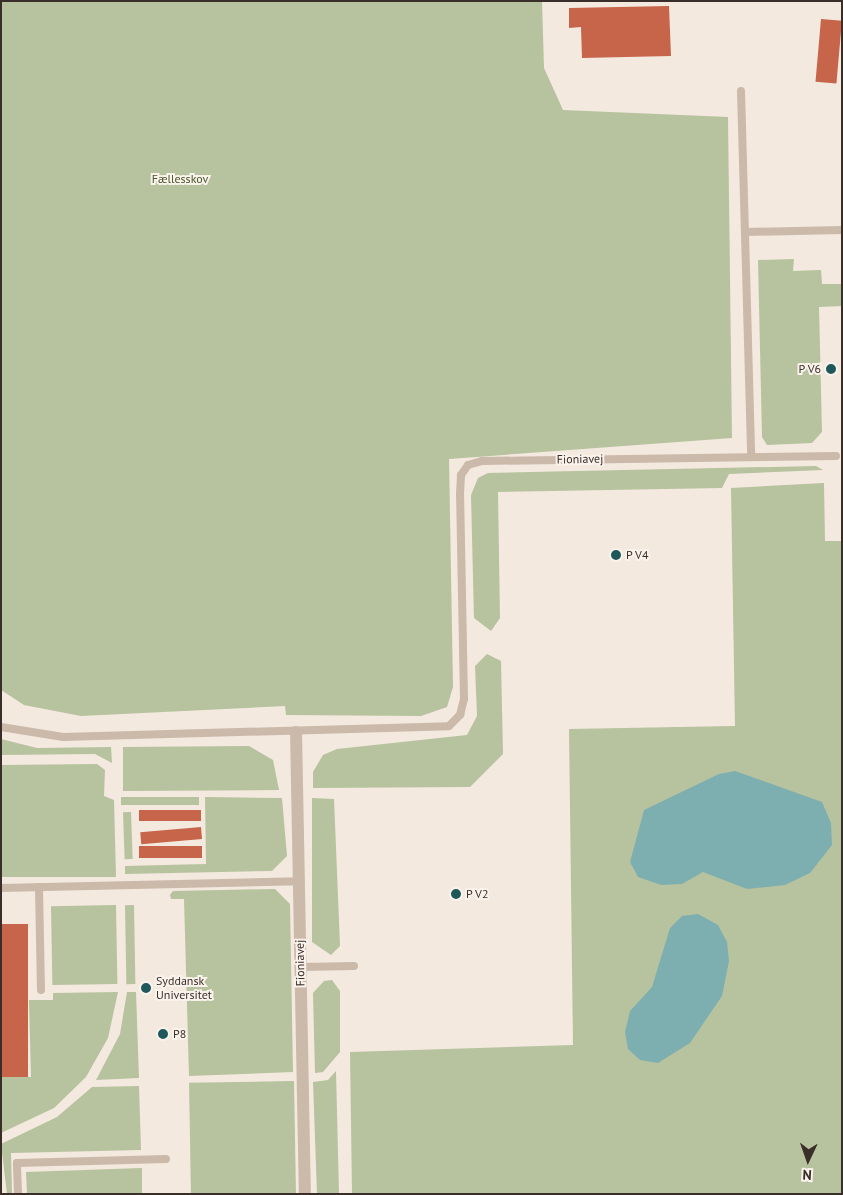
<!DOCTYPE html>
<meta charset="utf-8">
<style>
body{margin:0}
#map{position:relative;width:843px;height:1195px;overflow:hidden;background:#f3e9df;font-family:"PT Sans",sans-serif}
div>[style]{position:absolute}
.green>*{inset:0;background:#b7c29e;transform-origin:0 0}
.water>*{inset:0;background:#7eafb0}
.building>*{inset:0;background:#c6654a;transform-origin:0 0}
.service>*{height:8px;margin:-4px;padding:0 4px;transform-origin:4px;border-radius:4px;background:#cbb9aa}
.minor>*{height:12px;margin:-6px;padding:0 6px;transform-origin:6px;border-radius:6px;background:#cbb9aa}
.dots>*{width:14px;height:14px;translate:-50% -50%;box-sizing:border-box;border:2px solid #faf3eb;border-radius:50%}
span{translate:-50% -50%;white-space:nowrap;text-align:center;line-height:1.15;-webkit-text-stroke:4px #faf3eb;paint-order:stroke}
.park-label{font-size:12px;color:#49572d}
.poi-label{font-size:12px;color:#392e2a}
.right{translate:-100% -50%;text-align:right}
.left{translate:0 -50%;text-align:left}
.street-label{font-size:12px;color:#392e2a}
.frame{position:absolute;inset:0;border:2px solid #392e2a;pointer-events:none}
.north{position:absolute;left:783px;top:1135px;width:50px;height:50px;-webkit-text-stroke:4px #faf3eb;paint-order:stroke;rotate:183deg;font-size:14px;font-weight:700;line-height:20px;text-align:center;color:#392e2a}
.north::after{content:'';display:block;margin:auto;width:18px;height:22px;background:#392e2a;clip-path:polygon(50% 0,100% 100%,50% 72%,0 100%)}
</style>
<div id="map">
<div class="green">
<i style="clip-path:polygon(1px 1px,542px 1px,544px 68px,563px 110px,728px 117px,732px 438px,449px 459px,453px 687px,447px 707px,421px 716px,286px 715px,285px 706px,81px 716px,24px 705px,1px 690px)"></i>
<i style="clip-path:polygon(794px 259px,793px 271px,821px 270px,822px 284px,842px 284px,842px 306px,819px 307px,822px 432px,812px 443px,767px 445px,762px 437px,758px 260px)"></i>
<i style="clip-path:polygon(816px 466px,823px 470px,729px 474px,722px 488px,498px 492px,500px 618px,491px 631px,474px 618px,471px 495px,478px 478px,488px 473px)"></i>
<i style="clip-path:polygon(824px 483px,825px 541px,842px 541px,842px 1194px,352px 1194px,350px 1052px,573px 1045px,569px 729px,735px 726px,731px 488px)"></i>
<i style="clip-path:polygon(487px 654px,501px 661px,503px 754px,470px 787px,313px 788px,313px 772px,323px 755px,337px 749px,467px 735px,477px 716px,475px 666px)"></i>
<i style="clip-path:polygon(1px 739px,37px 748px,111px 747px,112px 763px,95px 754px,1px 755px)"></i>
<i style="clip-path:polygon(249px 746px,273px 760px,279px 790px,123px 791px,123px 747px)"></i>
<i style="clip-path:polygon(97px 764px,105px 770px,104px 796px,114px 800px,116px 877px,1px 877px,1px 765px)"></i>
<i style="left:199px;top:797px;width:8px;height:78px;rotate:90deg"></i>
<i style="clip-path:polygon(205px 797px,282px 798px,287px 856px,272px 871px,125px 874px,125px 866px,206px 864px)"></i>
<i style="clip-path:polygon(312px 798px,334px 799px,340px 946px,331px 955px,312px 942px)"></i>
<i style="left:131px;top:812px;width:47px;height:8px;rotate:88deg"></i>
<i style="clip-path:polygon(275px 889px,290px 904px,293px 1072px,189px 1076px,184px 899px,171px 899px,170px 895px,173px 891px)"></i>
<i style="left:116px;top:905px;width:79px;height:65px;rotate:89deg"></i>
<i style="left:134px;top:905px;width:79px;height:9px;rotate:89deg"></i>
<i style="clip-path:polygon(332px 980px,340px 991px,340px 1052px,323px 1072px,315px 1073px,313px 993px,324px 981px)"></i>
<i style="clip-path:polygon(118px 992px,108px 1038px,86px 1077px,54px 1108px,1px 1133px,1px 1077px,31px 1077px,29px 1000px,53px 1000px,53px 993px)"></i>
<i style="clip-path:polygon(127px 992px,136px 992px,139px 1078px,96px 1080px,120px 1034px)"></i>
<i style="clip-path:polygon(336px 1071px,339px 1194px,317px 1194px,313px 1082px,328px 1080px)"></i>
<i style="left:294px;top:1081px;width:113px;height:105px;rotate:89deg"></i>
<i style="clip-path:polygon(139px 1086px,141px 1150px,11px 1153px,12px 1194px,7px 1194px,1px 1144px,57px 1117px,92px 1087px)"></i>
<i style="clip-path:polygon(142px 1168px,142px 1194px,27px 1194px,26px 1172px)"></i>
</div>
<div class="water">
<i style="clip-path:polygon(735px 771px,822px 802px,831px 823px,832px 845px,810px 873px,785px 885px,747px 889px,703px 872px,682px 884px,661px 885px,638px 877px,630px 862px,644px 810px,719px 774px)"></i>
<i style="clip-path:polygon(698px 914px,718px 925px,727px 942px,729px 961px,722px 996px,690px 1043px,658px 1063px,640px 1060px,628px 1049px,625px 1032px,630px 1011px,652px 987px,670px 928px,682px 916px)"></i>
</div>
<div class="building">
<i style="clip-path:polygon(669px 6px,671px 56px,582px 58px,581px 27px,569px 28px,569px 8px)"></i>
<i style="left:821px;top:19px;width:21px;height:63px;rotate:5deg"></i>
<i style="left:201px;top:810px;width:11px;height:62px;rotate:90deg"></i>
<i style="left:201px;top:827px;width:12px;height:61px;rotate:85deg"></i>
<i style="left:202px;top:846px;width:12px;height:63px;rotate:90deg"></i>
<i style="left:1px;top:924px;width:27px;height:153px"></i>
</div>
<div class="service">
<i style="left:741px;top:91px;width:364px;rotate:88.4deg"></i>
<i style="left:745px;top:232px;width:97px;rotate:-1.2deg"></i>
<i style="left:1px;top:727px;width:63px;rotate:9.2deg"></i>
<i style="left:63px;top:737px;width:386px;rotate:-1.6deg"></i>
<i style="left:449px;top:726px;width:16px;rotate:-45deg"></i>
<i style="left:460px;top:715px;width:16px;rotate:-76deg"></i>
<i style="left:464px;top:699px;width:205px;rotate:-91.1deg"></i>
<i style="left:460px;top:494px;width:19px;rotate:-87deg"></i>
<i style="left:461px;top:475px;width:12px;rotate:-55deg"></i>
<i style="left:468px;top:465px;width:15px;rotate:-16deg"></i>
<i style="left:482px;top:461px;width:354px;rotate:-0.8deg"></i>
<i style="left:39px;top:887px;width:103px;rotate:88.9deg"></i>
<i style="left:1px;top:888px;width:298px;rotate:-1.3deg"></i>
<i style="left:301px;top:967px;width:53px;rotate:-1.1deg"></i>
<i style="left:18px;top:1194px;width:31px;rotate:-92deg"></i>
<i style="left:17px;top:1163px;width:149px;rotate:-1.5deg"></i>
</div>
<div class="minor">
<i style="left:296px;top:732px;width:462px;rotate:88.9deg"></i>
</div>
<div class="dots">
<i style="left:831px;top:369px;background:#1f585b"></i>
<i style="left:616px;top:555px;background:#1f585b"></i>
<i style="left:456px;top:894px;background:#1f585b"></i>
<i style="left:146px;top:988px;background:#1f585b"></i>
<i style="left:163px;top:1034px;background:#1f585b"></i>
</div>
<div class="park-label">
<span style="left:180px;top:179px">Fællesskov</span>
</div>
<div class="poi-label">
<span class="right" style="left:821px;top:369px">P V6</span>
<span class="left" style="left:626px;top:555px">P V4</span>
<span class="left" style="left:466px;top:894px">P V2</span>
<span class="left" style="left:156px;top:988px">Syddansk<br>Universitet</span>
<span class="left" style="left:173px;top:1034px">P8</span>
</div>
<div class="street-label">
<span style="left:580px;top:459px;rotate:-1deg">Fioniavej</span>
<span style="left:300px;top:963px;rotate:-91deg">Fioniavej</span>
</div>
<div class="frame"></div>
<div class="north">N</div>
</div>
